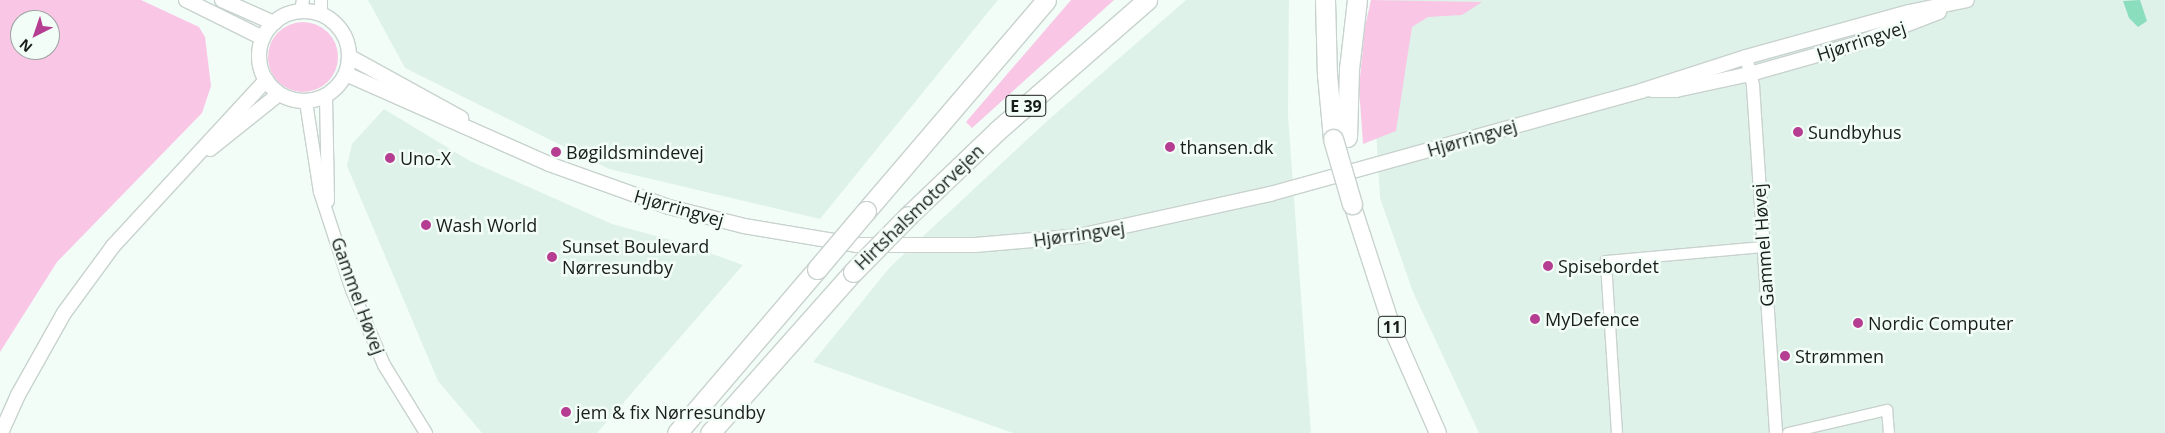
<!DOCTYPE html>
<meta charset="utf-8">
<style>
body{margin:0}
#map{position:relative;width:2165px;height:433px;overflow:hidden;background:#f2fdf8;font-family:"Open Sans",sans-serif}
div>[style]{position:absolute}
.built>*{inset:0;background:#dff2ea}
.green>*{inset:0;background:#f9c6e5}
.round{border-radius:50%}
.water>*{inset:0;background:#8adebe}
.roads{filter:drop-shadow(1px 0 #c8d2ce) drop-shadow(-1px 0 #c8d2ce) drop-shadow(0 1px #c8d2ce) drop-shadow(0 -1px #c8d2ce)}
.minor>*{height:10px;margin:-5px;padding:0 5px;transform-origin:5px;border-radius:5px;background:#fff}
.tertiary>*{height:12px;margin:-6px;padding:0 6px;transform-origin:6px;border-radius:6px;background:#fff}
.secondary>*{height:14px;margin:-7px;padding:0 7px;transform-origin:7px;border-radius:7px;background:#fff}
.secondary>.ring{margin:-7px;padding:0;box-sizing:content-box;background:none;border:14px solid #fff;border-radius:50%}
.primary>*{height:16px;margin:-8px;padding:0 8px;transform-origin:8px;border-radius:8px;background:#fff}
.motorway>*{height:19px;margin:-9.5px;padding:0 9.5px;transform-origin:9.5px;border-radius:9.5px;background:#fff}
.bridges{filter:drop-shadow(1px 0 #c8d2ce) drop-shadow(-1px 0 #c8d2ce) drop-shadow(0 1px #c8d2ce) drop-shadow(0 -1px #c8d2ce)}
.motorway-bridge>*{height:19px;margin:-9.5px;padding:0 9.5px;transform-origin:9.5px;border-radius:9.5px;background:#fff}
.dots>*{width:14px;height:14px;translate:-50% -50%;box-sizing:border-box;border:2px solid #f2fdf8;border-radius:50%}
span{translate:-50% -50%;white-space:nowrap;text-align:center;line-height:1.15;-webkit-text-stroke:5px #f2fdf8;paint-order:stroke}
.shield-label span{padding:1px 4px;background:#f2fdf8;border:1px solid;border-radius:4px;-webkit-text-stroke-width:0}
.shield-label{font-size:16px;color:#191d1b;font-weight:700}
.street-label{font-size:18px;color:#191d1b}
.poi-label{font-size:18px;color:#191d1b}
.left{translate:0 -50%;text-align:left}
.north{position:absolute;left:10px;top:10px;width:50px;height:50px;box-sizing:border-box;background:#f2fdf8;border:1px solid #9ba3a0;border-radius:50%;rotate:221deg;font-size:14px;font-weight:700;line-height:20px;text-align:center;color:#191d1b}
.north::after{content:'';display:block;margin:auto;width:18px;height:22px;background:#b63e92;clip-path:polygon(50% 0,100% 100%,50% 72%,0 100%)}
</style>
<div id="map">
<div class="built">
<i style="clip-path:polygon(368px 0,998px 0,820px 219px,609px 169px,405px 68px)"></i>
<i style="clip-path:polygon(1186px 0,1289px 0,1288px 115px,1311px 433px,1013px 433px,813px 362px,890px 267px,1046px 122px)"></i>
<i style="clip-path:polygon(1388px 0,2165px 0,2165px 433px,1479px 433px,1413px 292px,1380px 198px,1375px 111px)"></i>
<i style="clip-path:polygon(384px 109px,470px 161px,612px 224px,682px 243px,743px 265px,597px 433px,482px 433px,438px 381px,347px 166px,352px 144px)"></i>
</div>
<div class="green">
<i style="clip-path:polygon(evenodd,0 0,141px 0,199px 27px,205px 37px,211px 86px,202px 113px,57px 262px,0 352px,0 0,20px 20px,50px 20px,50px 50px,20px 50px,20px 20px)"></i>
<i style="clip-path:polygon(1071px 0,1114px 0,972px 128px,966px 122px)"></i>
<i style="clip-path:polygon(1371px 0,1482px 2px,1462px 15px,1428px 17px,1412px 27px,1396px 131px,1363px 144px,1359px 87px,1365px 27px)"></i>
<i class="round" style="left:268px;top:22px;width:70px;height:70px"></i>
</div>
<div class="water">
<i style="clip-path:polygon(2140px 0,2147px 21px,2138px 27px,2129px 18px,2123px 1px)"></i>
</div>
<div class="roads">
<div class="minor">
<i style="left:1617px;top:433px;width:172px;rotate:-93.7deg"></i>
<i style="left:1606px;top:261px;width:158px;rotate:-5.1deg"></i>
<i style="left:1788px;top:433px;width:102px;rotate:-13.1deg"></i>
<i style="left:1887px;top:410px;width:23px;rotate:85deg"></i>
</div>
<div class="tertiary">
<i style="left:321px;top:0;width:15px;rotate:90deg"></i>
<i style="left:301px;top:11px;width:11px;rotate:-80deg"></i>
<i style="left:1746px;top:57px;width:30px;rotate:76deg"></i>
<i style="left:1753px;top:86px;width:348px;rotate:86.2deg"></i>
<i style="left:326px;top:96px;width:105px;rotate:88.9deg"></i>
<i style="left:306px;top:102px;width:91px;rotate:81.2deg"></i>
<i style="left:320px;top:192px;width:103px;rotate:71.9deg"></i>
<i style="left:352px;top:290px;width:82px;rotate:66.9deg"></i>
<i style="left:384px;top:365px;width:80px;rotate:58.3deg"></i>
</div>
<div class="secondary">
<i style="left:186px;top:0;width:86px;rotate:26.3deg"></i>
<i style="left:222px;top:0;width:57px;rotate:23.9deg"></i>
<i class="ring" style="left:259px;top:11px;width:76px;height:76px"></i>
<i style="left:350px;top:57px;width:127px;rotate:28.8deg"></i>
<i style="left:346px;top:74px;width:222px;rotate:23.9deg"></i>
<i style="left:549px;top:164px;width:127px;rotate:19.7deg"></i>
<i style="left:669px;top:207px;width:77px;rotate:14.2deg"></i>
<i style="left:744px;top:226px;width:115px;rotate:9.5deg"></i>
<i style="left:857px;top:245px;width:118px"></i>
<i style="left:975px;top:245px;width:104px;rotate:-4.9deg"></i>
<i style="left:1079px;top:236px;width:196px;rotate:-12.4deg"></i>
<i style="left:1270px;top:194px;width:385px;rotate:-15.5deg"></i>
<i style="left:1641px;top:91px;width:110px;rotate:-17.9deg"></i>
<i style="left:1746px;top:57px;width:169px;rotate:-15.4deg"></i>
<i style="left:1909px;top:12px;width:59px;rotate:-11.7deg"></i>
<i style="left:1652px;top:90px;width:24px"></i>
<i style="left:1676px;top:90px;width:76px;rotate:-12.2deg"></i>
<i style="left:1750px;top:74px;width:110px;rotate:-15.8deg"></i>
<i style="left:1856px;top:44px;width:89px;rotate:-21.1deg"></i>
<i style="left:210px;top:149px;width:88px;rotate:-38.6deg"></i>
<i style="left:1px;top:433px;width:42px;rotate:-65.9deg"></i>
<i style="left:18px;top:395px;width:94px;rotate:-60.7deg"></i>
<i style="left:64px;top:313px;width:83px;rotate:-53.8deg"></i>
<i style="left:113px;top:246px;width:226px;rotate:-47.3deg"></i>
</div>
<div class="primary">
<i style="left:1352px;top:204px;width:136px;rotate:72deg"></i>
<i style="left:1394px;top:333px;width:109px;rotate:66.3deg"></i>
</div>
<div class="motorway">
<i style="left:1325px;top:0;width:74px;rotate:88.5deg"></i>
<i style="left:1327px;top:74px;width:65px;rotate:84.7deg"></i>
<i style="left:1347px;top:137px;width:68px;rotate:-88.3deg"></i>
<i style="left:1349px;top:69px;width:69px;rotate:-83.4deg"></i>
<i style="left:866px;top:211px;width:277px;rotate:-49.5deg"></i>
<i style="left:908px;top:216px;width:124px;rotate:-43.7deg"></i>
<i style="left:998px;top:130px;width:198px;rotate:-41.1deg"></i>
<i style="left:677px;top:433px;width:216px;rotate:-49.5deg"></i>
<i style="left:710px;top:433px;width:215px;rotate:-48.4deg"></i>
</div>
</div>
<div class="bridges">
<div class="motorway-bridge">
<i style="left:1333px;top:139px;width:68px;rotate:73.7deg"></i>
<i style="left:817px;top:269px;width:76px;rotate:-49.8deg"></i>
<i style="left:853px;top:272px;width:78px;rotate:-45.5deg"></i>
</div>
</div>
<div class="dots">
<i style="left:1798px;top:132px;background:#b63e92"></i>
<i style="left:1170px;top:147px;background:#b63e92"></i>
<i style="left:556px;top:152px;background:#b63e92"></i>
<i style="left:390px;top:158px;background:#b63e92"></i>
<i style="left:426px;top:225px;background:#b63e92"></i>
<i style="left:552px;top:257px;background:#b63e92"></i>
<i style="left:1548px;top:266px;background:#b63e92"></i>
<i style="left:1535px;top:319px;background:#b63e92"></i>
<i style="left:1858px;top:323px;background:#b63e92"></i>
<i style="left:1785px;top:356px;background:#b63e92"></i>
<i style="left:566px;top:412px;background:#b63e92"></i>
</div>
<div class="shield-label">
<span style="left:1026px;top:106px">E 39</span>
<span style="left:1392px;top:327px">11</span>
</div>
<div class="street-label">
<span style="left:1861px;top:41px;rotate:-18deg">Hjørringvej</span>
<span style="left:1472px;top:138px;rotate:-16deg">Hjørringvej</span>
<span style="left:919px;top:207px;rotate:-44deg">Hirtshalsmotorvejen</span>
<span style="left:679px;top:208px;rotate:16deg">Hjørringvej</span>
<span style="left:1079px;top:234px;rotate:-8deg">Hjørringvej</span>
<span style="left:1763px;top:245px;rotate:-94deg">Gammel Høvej</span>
<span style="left:358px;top:296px;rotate:70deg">Gammel Høvej</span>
</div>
<div class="poi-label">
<span class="left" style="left:1808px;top:132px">Sundbyhus</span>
<span class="left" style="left:1180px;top:147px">thansen.dk</span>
<span class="left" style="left:566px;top:152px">Bøgildsmindevej</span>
<span class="left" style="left:400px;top:158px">Uno-X</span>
<span class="left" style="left:436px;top:225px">Wash World</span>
<span class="left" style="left:562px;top:257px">Sunset Boulevard<br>Nørresundby</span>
<span class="left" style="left:1558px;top:266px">Spisebordet</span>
<span class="left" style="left:1545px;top:319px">MyDefence</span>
<span class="left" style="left:1868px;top:323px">Nordic Computer</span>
<span class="left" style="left:1795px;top:356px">Strømmen</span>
<span class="left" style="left:576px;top:412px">jem &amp; fix Nørresundby</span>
</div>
<div class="north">N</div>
</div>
